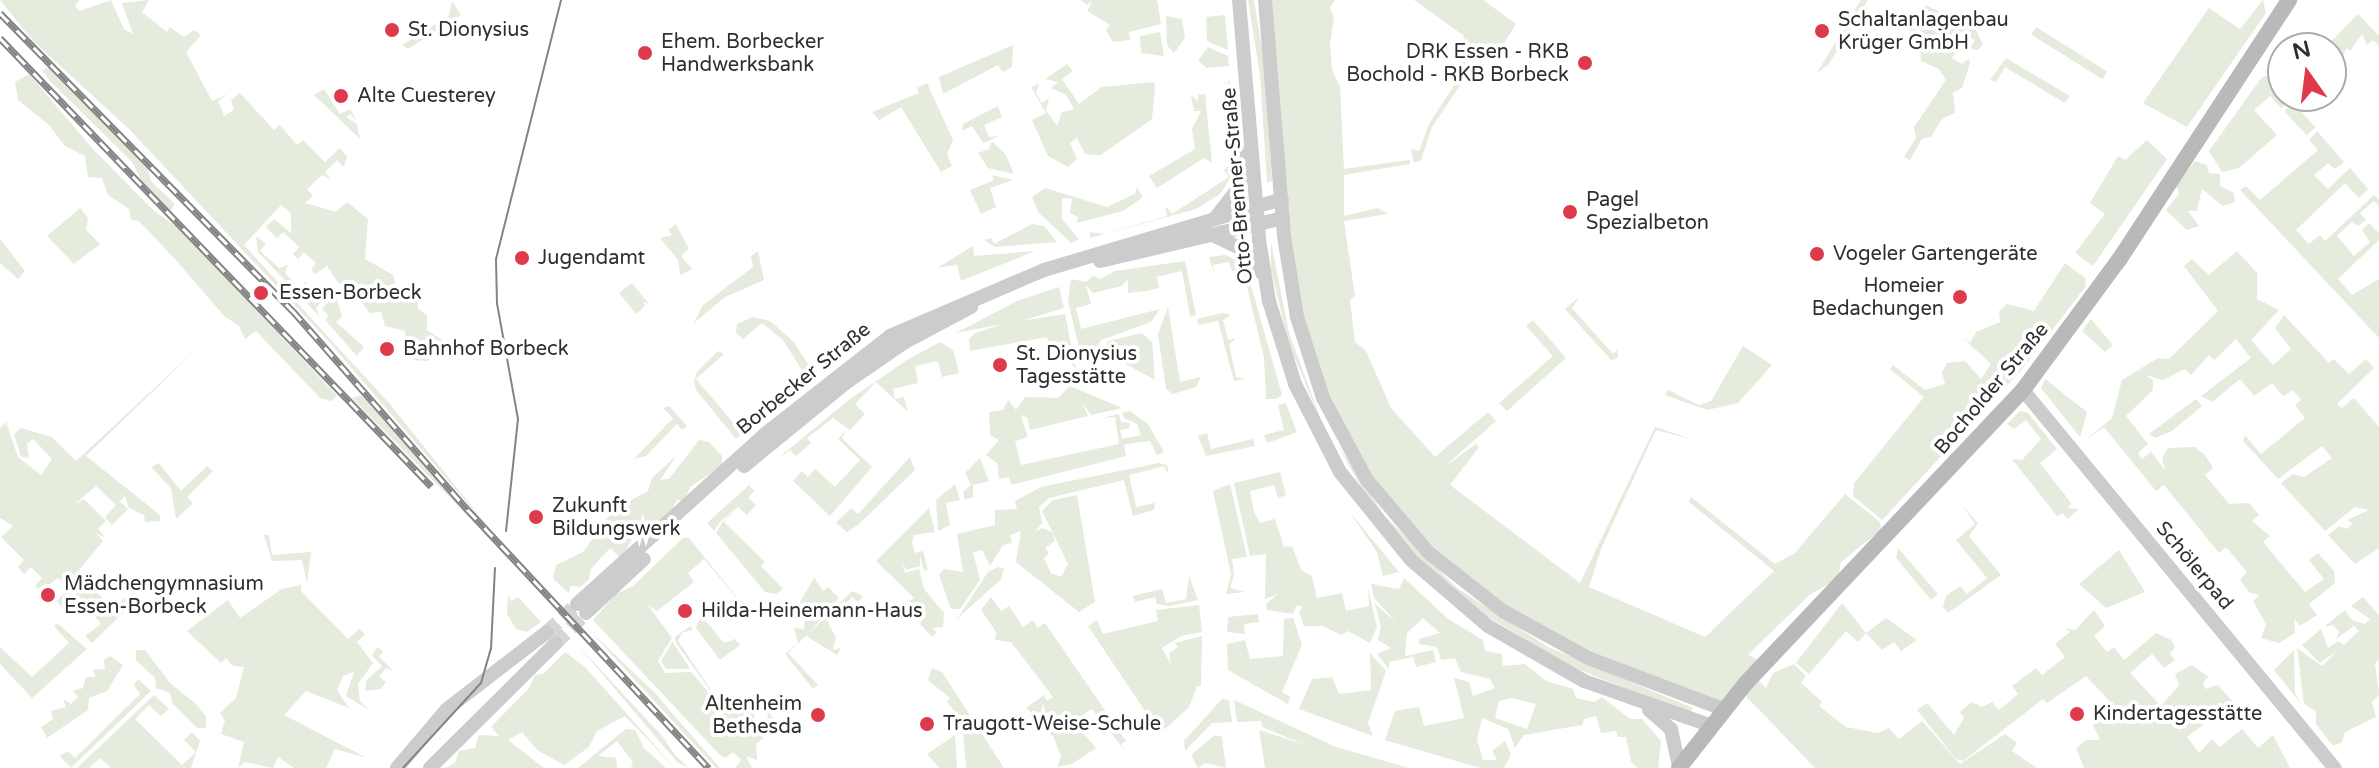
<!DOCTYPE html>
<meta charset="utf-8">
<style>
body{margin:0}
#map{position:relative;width:2379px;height:768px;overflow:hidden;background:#fff;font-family:"Varela Round",sans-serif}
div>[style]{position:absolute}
.green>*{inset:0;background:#e5ebdd;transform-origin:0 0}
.tertiary-tunnel>*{height:14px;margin-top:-7px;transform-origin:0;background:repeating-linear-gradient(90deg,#d5d5d5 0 14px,transparent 0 21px)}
.tertiary>*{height:14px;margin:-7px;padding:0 7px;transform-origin:7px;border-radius:7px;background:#ccc}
.secondary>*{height:16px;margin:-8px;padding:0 8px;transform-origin:8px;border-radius:8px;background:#b9b9b9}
.tram>*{height:2px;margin:-1px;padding:0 1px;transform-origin:1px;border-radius:1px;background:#848484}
.rail>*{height:7px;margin-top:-3.5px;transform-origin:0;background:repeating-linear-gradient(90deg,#fff 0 12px,#848484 0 24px);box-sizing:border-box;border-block:2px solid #848484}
.dots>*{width:22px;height:22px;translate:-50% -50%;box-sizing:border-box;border:4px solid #fff;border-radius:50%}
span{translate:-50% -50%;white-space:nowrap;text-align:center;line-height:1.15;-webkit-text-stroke:8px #fff;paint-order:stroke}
.poi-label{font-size:20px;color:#2f2f2f}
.left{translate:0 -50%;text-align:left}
.right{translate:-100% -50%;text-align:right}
.street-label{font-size:20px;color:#2f2f2f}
.north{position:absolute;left:2267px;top:32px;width:80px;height:80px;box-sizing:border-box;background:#fff;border:2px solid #acacac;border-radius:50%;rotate:346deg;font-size:22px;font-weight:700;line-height:32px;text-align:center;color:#2f2f2f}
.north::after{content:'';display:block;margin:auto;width:28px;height:36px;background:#dd3a4b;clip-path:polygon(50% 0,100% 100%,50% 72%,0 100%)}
</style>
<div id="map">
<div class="green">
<i style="clip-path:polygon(0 0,79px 0,75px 6px,80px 11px,111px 0,124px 29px,133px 34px,122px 3px,149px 0,142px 12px,167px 32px,170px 27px,184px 37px,194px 30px,201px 35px,186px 52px,212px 101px,228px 94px,218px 101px,224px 116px,234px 110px,231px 100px,240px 93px,274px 130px,280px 125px,297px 145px,303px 140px,325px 162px,340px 148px,347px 157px,344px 167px,337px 160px,325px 172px,331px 179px,322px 175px,307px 189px,313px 196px,305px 203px,336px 212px,347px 202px,368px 219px,365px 259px,393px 275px,398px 293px,419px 301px,417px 308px,427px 315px,427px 330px,445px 342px,428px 361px,413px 360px,416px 343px,406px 343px,405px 331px,385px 326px,381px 312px,370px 313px,345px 281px,339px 284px,327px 266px,315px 274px,311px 270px,316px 263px,304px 252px,298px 259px,293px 254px,299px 247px,283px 232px,277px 238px,266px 227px,274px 219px,291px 233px,291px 213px,281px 205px,244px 245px,389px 403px,489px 528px,330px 343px,129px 129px,34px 42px)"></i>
<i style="clip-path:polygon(1081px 0,1157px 0,1161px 24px,1129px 32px,1130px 40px,1113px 42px,1106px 30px,1110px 25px,1087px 11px,1092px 1px,1087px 5px)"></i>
<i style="clip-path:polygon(1248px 0,1254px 0,1265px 68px,1272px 181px,1267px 183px,1260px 75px)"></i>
<i style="clip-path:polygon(1265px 0,1335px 0,1330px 8px,1334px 18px,1330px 45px,1332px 70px,1340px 87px,1344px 169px,1410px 160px,1410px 164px,1344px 175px,1344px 216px,1378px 208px,1388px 214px,1344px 221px,1355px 296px,1350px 300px,1355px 342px,1366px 351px,1391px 408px,1435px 457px,1488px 412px,1496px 421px,1444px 467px,1476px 444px,1479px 447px,1450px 485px,1580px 583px,1655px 427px,1695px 440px,1656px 430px,1601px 549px,1589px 587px,1705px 637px,1774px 571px,1689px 502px,1691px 497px,1775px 564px,1795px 553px,1845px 494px,1880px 522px,1881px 530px,1841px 562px,1838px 578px,1808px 596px,1748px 655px,1765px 663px,1754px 676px,1766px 688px,1773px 673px,1794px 664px,1806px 676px,1801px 683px,1822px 702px,1819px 706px,1846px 727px,1878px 733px,1889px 728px,1899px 739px,1922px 721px,1960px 764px,2005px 734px,2017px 743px,2012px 751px,2037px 768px,1815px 768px,1740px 690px,1723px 709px,1588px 658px,1443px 566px,1350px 452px,1297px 317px)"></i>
<i style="clip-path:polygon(1414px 0,1483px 0,1516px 24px,1498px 53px,1486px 45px,1481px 52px,1461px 43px,1464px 36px)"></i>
<i style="clip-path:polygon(1861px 0,1868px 0,1828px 65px,1817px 73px)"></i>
<i style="clip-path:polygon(2263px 0,2266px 13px,2187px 127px,2143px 103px,2209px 8px,2240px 29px)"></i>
<i style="clip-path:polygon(452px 1px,461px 15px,408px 49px,402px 45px,449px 16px)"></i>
<i style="clip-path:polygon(1925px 5px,1943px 13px,1948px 23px,1976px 30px,1983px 44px,1978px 50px,1970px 49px,1975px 40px,1964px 35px,1952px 58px,1962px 64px,1969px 59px,1970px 63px,1962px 88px,1953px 93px,1955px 113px,1942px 119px,1931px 137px,1922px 139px,1910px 160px,1904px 157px,1916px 138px,1914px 127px,1946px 80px,1939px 69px,1921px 61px,1920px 44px,1911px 46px,1905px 39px)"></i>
<i style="clip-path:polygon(2358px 14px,2379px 36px,2379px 46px,2373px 40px,2367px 45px,2362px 34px,2350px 51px,2347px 48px,2341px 59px,2331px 62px,2331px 48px,2325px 48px)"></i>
<i style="clip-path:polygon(1225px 15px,1226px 28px,1228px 50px,1207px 41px,1206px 17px)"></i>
<i style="clip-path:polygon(1166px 16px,1182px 19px,1185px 38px,1174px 53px,1167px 45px)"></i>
<i style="left:2036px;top:27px;width:84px;height:9px;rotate:32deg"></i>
<i style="clip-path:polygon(1160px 32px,1164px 56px,1141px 53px,1140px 36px)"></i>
<i style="clip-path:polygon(1013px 45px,1012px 67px,1003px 72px,998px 65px,943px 94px,939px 77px)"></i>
<i style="clip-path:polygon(1208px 47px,1228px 56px,1229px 66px,1207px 68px,1198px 61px)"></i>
<i style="clip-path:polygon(2006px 58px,2070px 96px,2065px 103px,2005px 67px,1996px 82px,1990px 80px)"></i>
<i style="clip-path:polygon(1463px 60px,1471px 69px,1432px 127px,1421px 160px,1414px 163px,1411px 149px,1419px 151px,1429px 124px,1466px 67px,1459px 62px)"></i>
<i style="clip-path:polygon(1067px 64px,1073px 71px,1062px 79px,1079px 104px,1102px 87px,1154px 82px,1155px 87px,1152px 119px,1101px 155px,1085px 154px,1077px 138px,1070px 143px,1077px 159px,1068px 167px,1048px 156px,1032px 120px,1046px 113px,1031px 87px,1039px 84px,1036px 93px,1042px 103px,1049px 98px,1046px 110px,1057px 126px,1062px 112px,1074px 109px,1066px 95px,1051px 88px,1058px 82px,1045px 79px)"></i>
<i style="clip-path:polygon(50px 67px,147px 166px,151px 181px,175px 204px,170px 211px,142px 181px,132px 162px,50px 81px,42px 70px)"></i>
<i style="clip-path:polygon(29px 74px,92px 148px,153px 210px,181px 230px,337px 396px,331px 401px,320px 398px,256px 331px,245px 339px,239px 326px,224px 316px,175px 259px,139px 221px,131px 220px,129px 209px,108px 195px,102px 178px,88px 177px,85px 156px,65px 146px,49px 125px,18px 100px,15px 82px)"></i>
<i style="clip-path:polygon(2268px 76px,2290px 101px,2281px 108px,2270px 96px,2254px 110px,2277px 135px,2239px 168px,2222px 172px,2209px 151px,2262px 77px)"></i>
<i style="clip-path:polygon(1230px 80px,1235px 165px,1231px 177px,1220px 194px,1196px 209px,1090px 238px,1090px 232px,1104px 234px,1167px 216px,1165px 206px,1172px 214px,1229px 177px,1224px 170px,1234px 159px,1229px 82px,1221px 86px)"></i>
<i style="clip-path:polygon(927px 83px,953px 140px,947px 154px,952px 166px,941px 172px,901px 107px,879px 120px,872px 112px,919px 93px,917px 88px)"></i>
<i style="clip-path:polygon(324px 89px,340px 114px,350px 109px,357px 121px,350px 114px,346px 117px,357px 124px,360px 139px,314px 95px)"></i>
<i style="clip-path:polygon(1205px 94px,1212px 163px,1204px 158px,1157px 188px,1149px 176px,1195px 149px,1192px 129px,1201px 111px,1194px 111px,1191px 95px,1198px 101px,1198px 95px)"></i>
<i style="left:2293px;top:103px;width:33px;height:12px;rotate:47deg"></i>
<i style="clip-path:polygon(998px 106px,1002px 117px,984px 125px,989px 137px,999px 136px,983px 143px,972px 126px,962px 131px,963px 124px)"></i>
<i style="clip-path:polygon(2317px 131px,2344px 162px,2335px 169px,2328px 163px,2314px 175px,2328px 189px,2350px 168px,2368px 189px,2359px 198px,2345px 183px,2296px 230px,2309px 244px,2320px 235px,2325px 241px,2374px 195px,2379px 200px,2379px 206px,2374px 201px,2360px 213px,2366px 220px,2358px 226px,2352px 222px,2337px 236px,2354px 256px,2370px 242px,2362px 230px,2369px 223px,2379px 233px,2379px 240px,2338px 279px,2352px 295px,2379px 279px,2379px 338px,2240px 190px,2246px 186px,2260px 200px,2318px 150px,2309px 140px)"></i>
<i style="clip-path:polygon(2147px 140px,2167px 159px,2093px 266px,2075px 253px,2105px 214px,2090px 203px,2118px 156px,2125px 160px)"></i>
<i style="clip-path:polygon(992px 141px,1006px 155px,1014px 174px,988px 168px,978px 153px,989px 149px)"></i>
<i style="clip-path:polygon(2195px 161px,2207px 165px,2209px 173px,2220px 174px,2220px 186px,2234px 193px,2235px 202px,2223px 206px,2202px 189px,2197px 211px,2188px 211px,2199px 226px,2187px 230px,2166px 210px,2179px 194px,2176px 185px)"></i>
<i style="clip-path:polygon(992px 175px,1013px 180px,990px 188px,996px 207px,981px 214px,970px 190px,994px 180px)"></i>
<i style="clip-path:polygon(1137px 187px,1143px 197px,1123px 211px,1077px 223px,1078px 217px,1070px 213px,1072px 199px,1062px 198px,1062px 219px,1079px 239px,1071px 243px,1038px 212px,1032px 197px,1045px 188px,1107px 207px,1135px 194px)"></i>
<i style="clip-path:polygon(80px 208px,88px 218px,86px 230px,100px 244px,74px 264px,47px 236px)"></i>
<i style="clip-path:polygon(676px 224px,689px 249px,681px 256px,692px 269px,680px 275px,678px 260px,660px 238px,672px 235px,668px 230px)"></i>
<i style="clip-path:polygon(1032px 224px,1044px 226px,1057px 242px,995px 247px,984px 240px,991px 238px,994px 244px)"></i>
<i style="clip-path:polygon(256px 236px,266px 244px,260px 251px,279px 268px,288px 265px,285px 273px,299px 288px,305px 282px,310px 286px,305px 292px,316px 303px,331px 292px,316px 308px,320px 317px,258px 252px)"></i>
<i style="clip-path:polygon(0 239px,25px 271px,18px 279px,0 263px)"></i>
<i style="clip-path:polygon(1271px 242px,1289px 333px,1324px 428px,1289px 344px,1271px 270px)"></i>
<i style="clip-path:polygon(973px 246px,974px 256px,1035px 251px,961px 281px,957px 265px,937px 268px)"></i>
<i style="clip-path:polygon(758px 251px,764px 280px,725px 297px,694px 323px,703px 305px,753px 267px,751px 256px)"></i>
<i style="clip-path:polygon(2237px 251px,2257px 273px,2257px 299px,2279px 310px,2251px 340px,2273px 365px,2291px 349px,2275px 328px,2284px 315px,2329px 363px,2334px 359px,2349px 374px,2366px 359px,2374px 368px,2337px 404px,2342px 408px,2354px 398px,2379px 427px,2379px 548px,2355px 564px,2328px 535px,2339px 526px,2347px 529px,2353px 523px,2347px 520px,2369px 510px,2355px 507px,2325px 531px,2281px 483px,2293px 474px,2304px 477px,2332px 458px,2322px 446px,2278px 479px,2243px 441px,2245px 435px,2261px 454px,2305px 418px,2295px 405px,2301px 400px,2293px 390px,2283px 396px,2272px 383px,2254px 396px,2240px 379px,2212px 402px,2201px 396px,2251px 358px,2236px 339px,2214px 360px,2209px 355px,2191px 375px,2185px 369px,2163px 380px,2145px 375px,2153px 380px,2153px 390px,2126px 416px,2148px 444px,2138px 453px,2142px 459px,2151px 452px,2165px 470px,2162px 458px,2168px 448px,2195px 447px,2205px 455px,2213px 468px,2205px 475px,2229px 504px,2249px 503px,2259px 515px,2252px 521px,2270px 536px,2263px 542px,2305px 592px,2324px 579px,2309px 560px,2318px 553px,2334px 571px,2335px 583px,2309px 604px,2317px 615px,2300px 626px,2294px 618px,2295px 633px,2279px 643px,2261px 638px,2266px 624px,2253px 601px,2259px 595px,2250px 593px,2240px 580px,2247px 572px,2226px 547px,2219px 553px,2164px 485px,2156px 491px,2104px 427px,2084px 441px,2112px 418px,2122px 380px,2158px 358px,2169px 359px,2218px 311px,2184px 266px,2192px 259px,2209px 275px)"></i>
<i style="clip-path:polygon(1226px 255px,1240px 263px,1248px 275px,1282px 395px,1276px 399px,1266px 399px,1264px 358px,1243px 270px,1232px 271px,1229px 262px,1213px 265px,1214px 274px,1209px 257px)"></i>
<i style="clip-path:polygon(1185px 261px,1196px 315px,1190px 316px,1182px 271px,1157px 277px,1159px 288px,1146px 291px,1128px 293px,1128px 279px,1122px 286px,1093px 293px,1086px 285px,1091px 304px,1076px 308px,1081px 329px,1160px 309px,1151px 322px,1101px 340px,1094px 352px,1079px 348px,1068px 301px,1071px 279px,1086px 282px,1093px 276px,1100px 279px,1115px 271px)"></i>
<i style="clip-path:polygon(2065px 263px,2085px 278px,2086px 286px,2024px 367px,1882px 520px,1853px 496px,1854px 483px,1924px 397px,1890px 369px,1893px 365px,1925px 390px,1945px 384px,1942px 372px,1947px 363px,1965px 361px,1981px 379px,1991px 364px,1962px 337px,1970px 343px,1976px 332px,2000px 322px,1999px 311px,2007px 304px,2034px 311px)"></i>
<i style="clip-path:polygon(632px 283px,649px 304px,643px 302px,645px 306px,636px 314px,619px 293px)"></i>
<i style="clip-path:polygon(1059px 287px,1064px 308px,1021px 321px,1065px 314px,1076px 369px,1068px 360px,1052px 356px,1047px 337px,970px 351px,969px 339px,975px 333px,1003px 324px,956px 333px,1017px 301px)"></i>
<i style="clip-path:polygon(335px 295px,342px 316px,336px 322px,364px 347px,357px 356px,326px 321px,328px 315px,322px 309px)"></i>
<i style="clip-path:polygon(1580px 296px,1572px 308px,1613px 354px,1617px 350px,1618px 358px,1611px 360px,1565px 309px)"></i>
<i style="clip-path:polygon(1168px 307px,1180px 382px,1201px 377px,1196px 387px,1173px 394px,1166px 389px,1158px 334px)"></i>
<i style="clip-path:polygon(1222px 313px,1231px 315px,1223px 320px,1228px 340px,1237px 338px,1229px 344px,1236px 377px,1245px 379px,1234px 381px,1218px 321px,1198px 325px,1197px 319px)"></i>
<i style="clip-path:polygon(753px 317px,770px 321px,793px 341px,813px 372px,736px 439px,696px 390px,694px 381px,697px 372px,718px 351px,724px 354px,696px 379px,736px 426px,802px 370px,783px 340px,762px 323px,743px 339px,736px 333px,737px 324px)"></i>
<i style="clip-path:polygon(2091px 319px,2113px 345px,2105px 352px,2082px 331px)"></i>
<i style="clip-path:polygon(1533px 320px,1566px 358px,1507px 411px,1499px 403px,1553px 356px,1526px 326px)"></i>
<i style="clip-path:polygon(1142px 333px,1152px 342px,1155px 380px,1104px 352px,1108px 341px)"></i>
<i style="clip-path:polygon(940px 342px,953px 350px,959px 373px,942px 377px,938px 361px,915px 366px,918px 383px,893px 389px,895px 399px,904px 397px,908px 412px,876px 382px,855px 404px,865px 414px,850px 430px,833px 418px,807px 438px,811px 443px,796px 456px,790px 450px,777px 459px,850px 399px,907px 360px)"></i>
<i style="clip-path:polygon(203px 343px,86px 456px,160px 515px,160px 521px,145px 522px,144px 515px,129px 508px,125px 496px,120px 501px,128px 509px,112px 525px,105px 517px,116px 505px,96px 486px,75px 504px,84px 499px,106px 521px,98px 529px,106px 538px,96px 533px,103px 541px,79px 570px,112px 610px,130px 593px,136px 600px,92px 643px,85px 636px,101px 624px,84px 602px,75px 594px,62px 607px,56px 601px,70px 588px,58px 578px,41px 591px,35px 586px,42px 578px,31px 567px,24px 574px,18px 567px,24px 560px,1px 537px,13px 526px,0 518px,0 428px,6px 422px,18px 457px,41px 475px,52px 459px,33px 439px,27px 444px,29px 458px,21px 457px,14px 434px,21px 428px,52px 437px,76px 461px)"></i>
<i style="clip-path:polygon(1743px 346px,1772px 365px,1738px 403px,1707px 410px,1665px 395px,1668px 390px,1699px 405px,1711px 401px)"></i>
<i style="clip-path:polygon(2045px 379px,2087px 412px,2080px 437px,2041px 388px)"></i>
<i style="clip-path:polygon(1070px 386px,1122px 408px,1091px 415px,1083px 403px,1088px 416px,1030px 430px,1027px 417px,1021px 416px,1028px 437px,1015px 441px,1021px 465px,1119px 444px,1115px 417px,1101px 418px,1119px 414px,1121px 423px,1129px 422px,1130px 428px,1120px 430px,1122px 439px,1141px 435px,1137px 424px,1124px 418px,1122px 413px,1130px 411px,1148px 424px,1164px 452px,1157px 455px,1150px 441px,1133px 443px,1124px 445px,1126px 456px,1011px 485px,1009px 477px,999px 479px,997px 463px,986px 455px,999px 440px,990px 435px,989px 412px,1003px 410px,1008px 400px,1016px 410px,1025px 397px,1058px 398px)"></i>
<i style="clip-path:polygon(361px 395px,451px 496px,471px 519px,352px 398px)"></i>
<i style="clip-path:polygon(2196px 399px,2202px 406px,2172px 431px,2155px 438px,2149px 434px)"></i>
<i style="clip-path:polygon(1286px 403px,1297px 432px,1267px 443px,1264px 435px,1284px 430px,1278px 405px)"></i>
<i style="clip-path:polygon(669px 406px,687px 426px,682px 430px,677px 424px,646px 456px,634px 459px,673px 418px,663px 408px)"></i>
<i style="clip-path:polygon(2020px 411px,2028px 413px,2057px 449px,2040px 463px,2071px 503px,2068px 508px,2079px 509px,2067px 519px,2063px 513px,2057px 516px,2012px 459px,2022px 460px,2041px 439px,2026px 420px,2014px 429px,2007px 424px)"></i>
<i style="clip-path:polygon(845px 431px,842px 438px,872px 467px,830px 516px,793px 481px,802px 471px,808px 477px,815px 469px,835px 487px,860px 460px,838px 439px)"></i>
<i style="clip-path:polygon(1207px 433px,1211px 449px,1253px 439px,1255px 446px,1206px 456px,1198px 436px)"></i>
<i style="clip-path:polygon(699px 440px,709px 442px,722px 456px,722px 466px,690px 487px,684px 501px,677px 500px,668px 517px,636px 533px,621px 558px,610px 548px,591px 569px,589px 580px,580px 587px,571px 586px,569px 593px,564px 589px,553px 578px,556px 565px,583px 552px,613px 510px,648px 491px,652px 478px,677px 455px,660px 480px,669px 479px)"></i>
<i style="clip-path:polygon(1336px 442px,1385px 516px,1457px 588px,1548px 647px,1688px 706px,1693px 708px,1689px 714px,1570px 666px,1487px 616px,1413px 553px,1366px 496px)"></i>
<i style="clip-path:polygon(910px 457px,915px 470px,858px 525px,847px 532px,836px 523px,851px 508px,858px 514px)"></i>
<i style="clip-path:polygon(980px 458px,989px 481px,973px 485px,973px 497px,965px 500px,963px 492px,971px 485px,965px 473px)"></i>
<i style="clip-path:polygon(159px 463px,181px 491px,207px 466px,213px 471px,187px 497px,193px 503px,176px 519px,171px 488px,151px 467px)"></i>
<i style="clip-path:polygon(1159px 463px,1167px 465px,1169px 475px,1164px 466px,1129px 475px,1136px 507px,1155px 503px,1154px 510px,1133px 516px,1124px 480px,1049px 498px,1039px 507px,1042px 523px,1035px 532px,1042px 528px,1052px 532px,1055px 541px,1045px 548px,1049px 553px,1044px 558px,1051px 573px,1061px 577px,1068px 564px,1042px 511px,1053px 500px,1077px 495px,1095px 602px,1079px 612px,1016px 562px,1021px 531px,1010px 535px,1012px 543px,1003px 545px,990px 566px,982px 550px,973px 552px,980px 580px,960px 609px,951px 609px,939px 575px,944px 569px,963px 572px,957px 534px,995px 525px,995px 510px,1017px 509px,1015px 501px,1041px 487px)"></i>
<i style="clip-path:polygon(1280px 472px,1286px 495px,1278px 498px,1274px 485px,1250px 491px,1254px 512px,1260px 523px,1275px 519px,1284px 547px,1292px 546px,1301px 570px,1312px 576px,1317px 598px,1342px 593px,1346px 611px,1369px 606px,1368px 588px,1377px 627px,1370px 643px,1348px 631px,1341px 635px,1323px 626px,1304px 626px,1299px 612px,1303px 607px,1297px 605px,1293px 614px,1267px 610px,1266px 604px,1278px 594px,1265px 599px,1266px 554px,1250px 556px,1234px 483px)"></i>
<i style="clip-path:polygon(955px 484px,960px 500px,946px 503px,950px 525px,938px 531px,936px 500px)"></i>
<i style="clip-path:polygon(1230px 484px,1247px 557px,1232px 559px,1234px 575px,1230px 588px,1245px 592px,1226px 594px,1231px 574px,1213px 491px)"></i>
<i style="clip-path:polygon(749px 485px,754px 491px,748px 498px,756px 505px,747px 515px,738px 507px,724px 522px,765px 562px,761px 566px,783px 589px,776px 594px,765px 592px,716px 533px,722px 523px,740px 504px,720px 522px,714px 531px,707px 523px)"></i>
<i style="clip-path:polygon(1962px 505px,1978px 523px,1969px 536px,2001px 575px,1948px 613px,1943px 607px,1946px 596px,1960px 586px,1967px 594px,1987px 578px,1956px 540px,1975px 524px)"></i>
<i style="clip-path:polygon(929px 508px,935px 532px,914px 535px,912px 543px,915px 553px,923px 551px,928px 570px,924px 571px,920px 556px,920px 566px,906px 570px,902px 561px,905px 573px,919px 569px,924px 589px,944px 613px,943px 627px,933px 628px,937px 633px,932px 637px,920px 624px,923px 617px,909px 601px,914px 598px,876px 561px)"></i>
<i style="clip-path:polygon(1348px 510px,1390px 561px,1399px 572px,1383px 576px,1377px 552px)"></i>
<i style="clip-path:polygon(264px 535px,269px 535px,272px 555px,311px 552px,307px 583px,302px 560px,272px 561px)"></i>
<i style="clip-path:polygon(683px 538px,689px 538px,760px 626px,704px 559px,688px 573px,694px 582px,657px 611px,648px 605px,672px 638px,658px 661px,665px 673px,691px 672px,728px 715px,676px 643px,675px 637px,690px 626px,693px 630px,683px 632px,678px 641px,728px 715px,755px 700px,761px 710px,754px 714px,755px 728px,761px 728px,770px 723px,763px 701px,777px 726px,756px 744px,757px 760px,746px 756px,752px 768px,735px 768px,741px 760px,733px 752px,725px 758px,720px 755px,593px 620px,616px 594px,633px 586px)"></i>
<i style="clip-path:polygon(1898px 548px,1938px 594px,1931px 600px,1896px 558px)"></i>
<i style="clip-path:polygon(2119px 550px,2145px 592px,2106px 608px,2079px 584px)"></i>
<i style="clip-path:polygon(998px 567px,1004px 569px,1001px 579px,957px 619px,988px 572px)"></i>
<i style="clip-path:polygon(1189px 576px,1198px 600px,1170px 606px,1157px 604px,1155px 597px,1135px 602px,1133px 596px,1162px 589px,1166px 603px,1186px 599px)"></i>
<i style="clip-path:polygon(814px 578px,823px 591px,828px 587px,839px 598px,809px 633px,852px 591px,863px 596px,858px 602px,852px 597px,828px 623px,836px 637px,833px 650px,841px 648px,837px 655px,806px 636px,788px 653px,818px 685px,813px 689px,785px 654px,798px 643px,794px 628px,804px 629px,806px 608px,797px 607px)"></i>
<i style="clip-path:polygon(evenodd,1404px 578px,1448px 619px,1483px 640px,1485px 651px,1502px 654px,1503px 666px,1525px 664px,1546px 681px,1573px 689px,1576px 698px,1594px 702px,1602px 697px,1630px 719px,1642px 719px,1661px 741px,1658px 768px,1638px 768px,1631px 762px,1626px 737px,1618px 737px,1616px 731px,1601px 733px,1596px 716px,1584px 719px,1582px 725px,1524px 735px,1515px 748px,1508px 729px,1482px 718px,1477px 739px,1483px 760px,1497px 760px,1492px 751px,1505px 741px,1511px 754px,1504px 768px,1480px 768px,1385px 740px,1395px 711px,1419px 707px,1424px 726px,1464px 718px,1454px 678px,1469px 682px,1473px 696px,1495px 688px,1490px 679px,1461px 672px,1455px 658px,1441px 660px,1437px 647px,1419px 644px,1419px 639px,1440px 633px,1423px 618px,1407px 633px,1405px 656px,1433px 650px,1436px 662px,1416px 667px,1413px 657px,1389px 662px,1389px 669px,1377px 654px,1391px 648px,1378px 640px,1381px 627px,1375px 604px,1396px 622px,1374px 598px,1371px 584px,1399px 589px,1404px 578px,1512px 698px,1536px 704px,1527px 729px,1495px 718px,1499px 701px,1512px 698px)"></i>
<i style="clip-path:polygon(301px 585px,301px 591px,348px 639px,359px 629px,365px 634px,357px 642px,373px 663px,358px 684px,360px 701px,369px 710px,346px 696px,354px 672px,343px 676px,337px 690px,349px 708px,306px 691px,284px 715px,367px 758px,335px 749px,326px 768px,294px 768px,278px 757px,273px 768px,245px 762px,238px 768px,244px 742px,221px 734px,225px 720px,220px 713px,236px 698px,244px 667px,233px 666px,226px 658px,221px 663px,187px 631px,228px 600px,240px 618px,282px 589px)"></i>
<i style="clip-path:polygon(508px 595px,511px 601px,518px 597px,541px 622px,527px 632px,516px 629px,507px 614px)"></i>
<i style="clip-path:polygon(991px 597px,1001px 611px,1009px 606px,1023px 627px,1033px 620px,1038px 628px,1045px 623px,1126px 741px,1121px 744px,1127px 753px,1092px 709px,1073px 721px,1096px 748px,1072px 764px,1057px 767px,1061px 756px,1053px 736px,1041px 729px,1034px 732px,1038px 719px,1026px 708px,1044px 695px,1047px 701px,1053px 697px,1011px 642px,995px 640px,996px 632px,981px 610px)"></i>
<i style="clip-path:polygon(2363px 597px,2379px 615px,2379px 659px,2375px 664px,2379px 695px,2372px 702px,2376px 717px,2345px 732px,2342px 742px,2333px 746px,2316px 724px,2316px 711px,2304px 704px,2297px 648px,2322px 666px,2337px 651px,2320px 663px,2302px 645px,2321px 629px,2328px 648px,2338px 641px,2344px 645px,2359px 631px,2354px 626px,2336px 639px,2339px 632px,2333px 625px,2324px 627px,2345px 610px,2352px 620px,2365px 624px,2370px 619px,2351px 606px)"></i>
<i style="clip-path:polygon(1842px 603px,1866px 633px,1886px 618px,1917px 640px,1901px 651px,1894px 642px,1882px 650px,1866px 633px,1858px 642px,1846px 631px,1809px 674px,1796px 663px)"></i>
<i style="clip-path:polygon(1199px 605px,1202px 632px,1181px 636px,1162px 648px,1171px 664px,1169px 653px,1178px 647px,1175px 643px,1202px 636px,1201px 686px,1197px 686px,1189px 707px,1165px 729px,1157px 729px,1088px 626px,1097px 620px,1103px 634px,1158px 621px,1156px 610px)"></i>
<i style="clip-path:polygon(2094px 610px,2105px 626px,2094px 636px,2107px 652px,2114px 647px,2124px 660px,2156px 633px,2171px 640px,2175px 647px,2170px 654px,2175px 660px,2164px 668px,2152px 654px,2130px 673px,2161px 706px,2179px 685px,2175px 674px,2192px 665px,2209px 677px,2203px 682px,2205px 689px,2218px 685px,2233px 702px,2187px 737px,2199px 753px,2212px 739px,2220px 747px,2242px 729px,2258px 748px,2273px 735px,2290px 768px,2084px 768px,2076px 748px,2086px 740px,2100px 740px,2093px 725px,2113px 705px,2086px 676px,2047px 703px,2043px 699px,1963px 761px,1956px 759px,1917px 710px,1927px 703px,1954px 735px,1964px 718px,1960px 712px,1972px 702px,1982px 707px,1992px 702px,1999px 710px,2018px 694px,2012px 686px,2036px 668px,2042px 675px,2065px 657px,2055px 644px,2070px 632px,2066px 628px,2075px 630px)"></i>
<i style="clip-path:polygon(1258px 614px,1259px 622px,1244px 624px,1245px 634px,1227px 632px,1228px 617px)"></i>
<i style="clip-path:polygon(701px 615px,724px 643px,735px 639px,740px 645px,720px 660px,696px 628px)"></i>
<i style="clip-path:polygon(1293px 618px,1302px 645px,1282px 692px,1290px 697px,1288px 704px,1228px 670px,1227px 644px,1245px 640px,1250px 659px,1283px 656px,1284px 619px)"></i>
<i style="clip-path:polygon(57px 623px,87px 649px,32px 698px,0 664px,0 647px,32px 677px,69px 643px,54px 626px)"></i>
<i style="clip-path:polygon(588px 629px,653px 691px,720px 768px,716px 768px)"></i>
<i style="clip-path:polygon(673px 641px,674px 644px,690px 669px,666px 669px,661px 661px)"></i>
<i style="clip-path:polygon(575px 642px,662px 736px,675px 755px,689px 768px,677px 762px)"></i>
<i style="clip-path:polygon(378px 647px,383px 652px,379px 656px,393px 671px,386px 668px,379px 677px,386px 682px,381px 689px,365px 691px,366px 681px,382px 666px,372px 655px)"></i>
<i style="clip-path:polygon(136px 650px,145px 650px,170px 683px,197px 705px,206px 717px,206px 728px,197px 728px,172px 703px,170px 693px,156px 688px,155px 678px,136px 660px)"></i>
<i style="clip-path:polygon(2294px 650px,2295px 693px,2301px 704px,2274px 670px)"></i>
<i style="clip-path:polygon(565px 652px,585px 667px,675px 768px,625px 716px,597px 731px,589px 747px,564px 765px,537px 750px,522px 732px,508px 740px,544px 768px,445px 768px,455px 763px,459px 751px,475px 748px,479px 735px,499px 736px,491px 727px,529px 688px,535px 675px,543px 674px)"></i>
<i style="clip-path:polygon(1370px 653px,1386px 671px,1368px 723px,1373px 736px,1299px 709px,1312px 679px,1332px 677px,1339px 694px,1371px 690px)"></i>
<i style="clip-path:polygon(110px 656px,123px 665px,107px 691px,89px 698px,88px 710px,47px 738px,41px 727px,53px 719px,51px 711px,66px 707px,63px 699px,71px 704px,78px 697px,73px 691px,83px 688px,86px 677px,96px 677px,93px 670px,105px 669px,104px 660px)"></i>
<i style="clip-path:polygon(932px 668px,942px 672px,1004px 768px,966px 768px,962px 721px,947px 702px,950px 698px,928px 680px)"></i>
<i style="clip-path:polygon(138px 679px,151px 691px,71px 768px,60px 756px,68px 751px,75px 758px,140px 694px,134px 685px)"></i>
<i style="clip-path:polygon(154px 695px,169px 709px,161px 716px,149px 705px,135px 719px,182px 765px,196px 752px,184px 740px,192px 732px,200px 741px,191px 768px,111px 768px,100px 758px,89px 768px,77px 768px)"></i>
<i style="clip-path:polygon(1222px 699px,1229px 700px,1232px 722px,1212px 723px,1185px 751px,1184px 741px)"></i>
<i style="clip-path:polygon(1234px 700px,1336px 747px,1409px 768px,1265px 768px,1259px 730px,1305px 745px,1262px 727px,1261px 721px,1237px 722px)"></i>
<i style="clip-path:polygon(626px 729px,635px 730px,644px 748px,666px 768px,631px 768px,633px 762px,617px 741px,598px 756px,616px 758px,617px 768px,578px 768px)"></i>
<i style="clip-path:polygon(955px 735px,957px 768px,939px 768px,927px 754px)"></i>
<i style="clip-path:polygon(1215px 735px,1222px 737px,1226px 768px,1206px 763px,1198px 768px,1191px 755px)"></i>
</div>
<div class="tertiary-tunnel">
<i style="left:547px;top:632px;width:41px;rotate:-43deg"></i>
<i style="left:556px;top:643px;width:42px;rotate:-45deg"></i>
</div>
<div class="tertiary">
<i style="left:1239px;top:0;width:241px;rotate:85.2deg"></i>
<i style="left:1259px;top:240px;width:62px;rotate:80.7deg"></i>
<i style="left:1269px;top:301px;width:87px;rotate:72.6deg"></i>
<i style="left:1295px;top:384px;width:99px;rotate:62.9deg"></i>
<i style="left:1340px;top:472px;width:113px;rotate:51.1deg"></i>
<i style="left:1411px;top:560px;width:101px;rotate:40.6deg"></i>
<i style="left:1488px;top:626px;width:111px;rotate:29.8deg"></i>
<i style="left:1584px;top:681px;width:133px;rotate:19.4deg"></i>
<i style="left:1265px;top:0;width:237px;rotate:85.4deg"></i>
<i style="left:1284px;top:236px;width:82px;rotate:80.9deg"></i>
<i style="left:1297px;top:317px;width:85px;rotate:72.2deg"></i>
<i style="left:1323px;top:398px;width:93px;rotate:61.8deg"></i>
<i style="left:1367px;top:480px;width:96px;rotate:49.7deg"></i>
<i style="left:1429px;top:553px;width:94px;rotate:38.1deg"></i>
<i style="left:1503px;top:611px;width:97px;rotate:28.9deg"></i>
<i style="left:1588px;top:658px;width:144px;rotate:20.7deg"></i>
<i style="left:1216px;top:217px;width:37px;rotate:-52deg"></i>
<i style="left:1239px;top:188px;width:42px;rotate:-79deg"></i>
<i style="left:1210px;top:234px;width:38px;rotate:25deg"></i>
<i style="left:1244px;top:250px;width:29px;rotate:52deg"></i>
<i style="left:1100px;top:261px;width:188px;rotate:-13.2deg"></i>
<i style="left:2023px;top:390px;width:490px;rotate:50.5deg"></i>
<i style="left:744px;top:466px;width:133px;rotate:-39.2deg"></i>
<i style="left:847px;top:382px;width:70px;rotate:-34.6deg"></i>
<i style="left:905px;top:342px;width:75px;rotate:-27.9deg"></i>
<i style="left:577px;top:604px;width:253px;rotate:-42.1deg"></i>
<i style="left:765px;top:434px;width:159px;rotate:-38.1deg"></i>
<i style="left:890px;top:336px;width:168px;rotate:-23.2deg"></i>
<i style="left:1044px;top:270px;width:248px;rotate:-16.6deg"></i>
<i style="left:586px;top:613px;width:79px;rotate:-43deg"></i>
<i style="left:1649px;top:710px;width:29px;rotate:41deg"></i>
<i style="left:1671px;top:729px;width:40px;rotate:78deg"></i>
<i style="left:397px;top:768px;width:77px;rotate:-49.7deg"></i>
<i style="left:447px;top:709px;width:126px;rotate:-37.6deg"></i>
<i style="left:430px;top:768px;width:177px;rotate:-44.8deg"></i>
</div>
<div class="secondary">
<i style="left:1679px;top:768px;width:107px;rotate:-51.8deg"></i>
<i style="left:1745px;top:684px;width:405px;rotate:-46.6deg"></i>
<i style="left:2023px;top:390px;width:162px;rotate:-53.6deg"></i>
<i style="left:2119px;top:260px;width:311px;rotate:-56.8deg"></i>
</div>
<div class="tram">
<i style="left:506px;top:531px;width:113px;rotate:-83.9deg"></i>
<i style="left:518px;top:419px;width:117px;rotate:-100.3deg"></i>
<i style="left:497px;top:304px;width:45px;rotate:-91.3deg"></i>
<i style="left:496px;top:259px;width:267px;rotate:-75.9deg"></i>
<i style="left:403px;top:768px;width:115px;rotate:-47.5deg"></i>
<i style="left:481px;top:683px;width:35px;rotate:-74deg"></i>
<i style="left:491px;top:649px;width:81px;rotate:-87.2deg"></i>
</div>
<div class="rail">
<i style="left:0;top:13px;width:418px;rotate:45.5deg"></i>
<i style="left:293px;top:311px;width:265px;rotate:48.7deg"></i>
<i style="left:468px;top:510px;width:353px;rotate:47deg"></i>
<i style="left:0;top:38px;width:622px;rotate:46.11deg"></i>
</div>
<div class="dots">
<i style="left:392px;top:30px;background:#dd3a4b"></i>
<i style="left:1822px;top:31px;background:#dd3a4b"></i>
<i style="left:645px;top:53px;background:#dd3a4b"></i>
<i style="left:1585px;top:63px;background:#dd3a4b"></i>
<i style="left:341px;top:96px;background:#dd3a4b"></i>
<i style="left:1570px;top:212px;background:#dd3a4b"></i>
<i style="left:1817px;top:254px;background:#dd3a4b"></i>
<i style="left:522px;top:258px;background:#dd3a4b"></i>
<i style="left:261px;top:293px;background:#dd3a4b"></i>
<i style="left:1960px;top:297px;background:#dd3a4b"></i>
<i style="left:387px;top:349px;background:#dd3a4b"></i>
<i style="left:1000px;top:365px;background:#dd3a4b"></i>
<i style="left:536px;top:517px;background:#dd3a4b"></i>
<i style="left:48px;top:595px;background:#dd3a4b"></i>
<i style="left:685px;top:611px;background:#dd3a4b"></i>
<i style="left:2077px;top:714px;background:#dd3a4b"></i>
<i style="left:818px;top:715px;background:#dd3a4b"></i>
<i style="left:927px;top:724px;background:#dd3a4b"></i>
</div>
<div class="poi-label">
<span class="left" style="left:1838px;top:32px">Schaltanlagenbau<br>Krüger GmbH</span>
<span class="left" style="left:408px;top:30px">St. Dionysius</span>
<span class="left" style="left:661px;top:54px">Ehem. Borbecker<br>Handwerksbank</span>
<span class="right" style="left:1569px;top:64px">DRK Essen - RKB<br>Bochold - RKB Borbeck</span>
<span class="left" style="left:357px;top:96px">Alte Cuesterey</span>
<span class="left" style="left:1586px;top:212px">Pagel<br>Spezialbeton</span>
<span class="left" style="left:1833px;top:254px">Vogeler Gartengeräte</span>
<span class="left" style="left:538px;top:258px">Jugendamt</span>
<span class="right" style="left:1944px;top:298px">Homeier<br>Bedachungen</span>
<span class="left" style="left:279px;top:293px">Essen-Borbeck</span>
<span class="left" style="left:403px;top:349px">Bahnhof Borbeck</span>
<span class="left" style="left:1016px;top:366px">St. Dionysius<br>Tagesstätte</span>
<span class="left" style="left:552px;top:518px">Zukunft<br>Bildungswerk</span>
<span class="left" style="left:64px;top:596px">Mädchengymnasium<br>Essen-Borbeck</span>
<span class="left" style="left:701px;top:611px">Hilda-Heinemann-Haus</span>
<span class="right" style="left:802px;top:716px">Altenheim<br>Bethesda</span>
<span class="left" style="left:2093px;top:714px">Kindertagesstätte</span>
<span class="left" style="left:943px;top:724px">Traugott-Weise-Schule</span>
</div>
<div class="street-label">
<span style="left:1238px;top:186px;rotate:-95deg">Otto-Brenner-Straße</span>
<span style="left:804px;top:379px;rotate:-39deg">Borbecker Straße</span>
<span style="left:1992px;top:389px;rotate:-50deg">Bocholder Straße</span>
<span style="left:2194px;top:566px;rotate:50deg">Schölerpad</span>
</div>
<div class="north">N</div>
</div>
